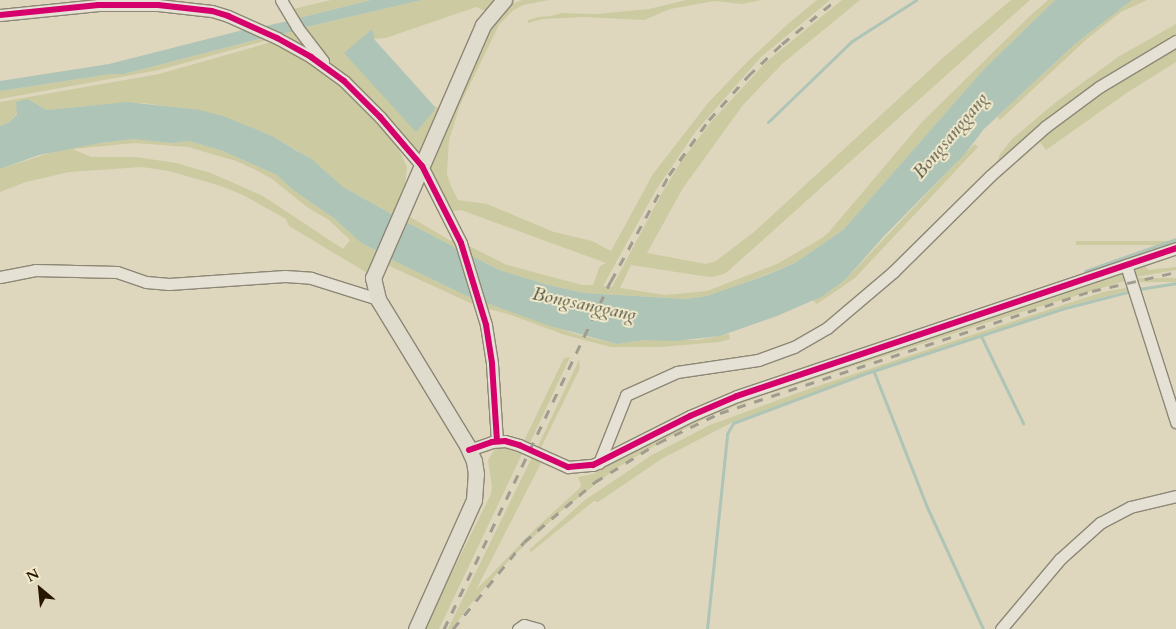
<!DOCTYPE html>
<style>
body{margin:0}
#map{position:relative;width:1176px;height:629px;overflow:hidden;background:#ded7be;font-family:Cardo,serif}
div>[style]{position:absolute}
.green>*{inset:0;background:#cccaa0;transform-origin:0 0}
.water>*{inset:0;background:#aec4b6}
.stream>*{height:3px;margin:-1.5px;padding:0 1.5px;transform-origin:1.5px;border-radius:1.5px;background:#aec4b6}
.roads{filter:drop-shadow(1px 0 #8d8776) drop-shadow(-1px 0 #8d8776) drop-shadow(0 1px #8d8776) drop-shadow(0 -1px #8d8776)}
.minor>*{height:11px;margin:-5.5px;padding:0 5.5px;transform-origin:5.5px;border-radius:5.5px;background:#e5e1d4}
.major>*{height:15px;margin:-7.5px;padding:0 7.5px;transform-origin:7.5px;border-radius:7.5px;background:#e0dccd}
.rail>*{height:3px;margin-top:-1.5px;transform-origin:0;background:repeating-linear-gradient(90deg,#a09c8f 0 9px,transparent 0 18px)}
.cycleway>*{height:6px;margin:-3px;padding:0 3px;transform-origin:3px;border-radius:3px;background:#d6006c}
span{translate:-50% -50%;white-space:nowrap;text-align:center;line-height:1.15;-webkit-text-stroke:4px #f2eacc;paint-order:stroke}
.water-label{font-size:19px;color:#51513e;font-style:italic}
.north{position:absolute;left:15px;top:564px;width:50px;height:50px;-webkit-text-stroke:4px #f2eacc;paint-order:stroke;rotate:332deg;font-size:14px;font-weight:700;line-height:20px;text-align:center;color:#2a1700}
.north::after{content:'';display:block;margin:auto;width:18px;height:22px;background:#2a1700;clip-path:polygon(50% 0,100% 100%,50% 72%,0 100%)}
</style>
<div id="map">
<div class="green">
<i style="clip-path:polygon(331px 0,371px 0,295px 19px,289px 10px)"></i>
<i style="clip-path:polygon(evenodd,422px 0,497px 0,421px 152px,416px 151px,337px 70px,302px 28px,422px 0,476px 7px,485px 11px,439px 107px,435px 107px,434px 111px,367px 32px,374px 33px,374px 39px,386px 38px,476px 7px)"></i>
<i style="clip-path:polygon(522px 0,549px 0,523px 5px,512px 11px,499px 25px,460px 105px,449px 140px,447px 174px,451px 186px,458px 200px,487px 204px,554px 232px,592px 241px,611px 251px,653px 174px,708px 103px,747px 62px,789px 23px,817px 0,830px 0,761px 57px,696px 131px,656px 190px,603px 286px,612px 287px,662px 193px,682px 160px,711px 122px,766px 62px,842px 0,860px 0,782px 64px,743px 105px,683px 188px,647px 253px,706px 264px,716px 261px,754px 232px,946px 55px,1011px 0,1030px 0,726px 273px,713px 277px,702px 276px,631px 265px,620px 288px,665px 295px,707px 291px,777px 264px,822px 238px,829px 232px,922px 122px,1031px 15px,1048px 0,1055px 0,984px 69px,843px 230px,795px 263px,727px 290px,707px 296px,686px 299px,584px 293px,548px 285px,499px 270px,402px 220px,405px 214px,451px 241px,455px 239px,507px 265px,582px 285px,593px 285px,600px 266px,606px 263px,461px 210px,451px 211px,427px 169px,490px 23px,505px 7px)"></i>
<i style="clip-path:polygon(687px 0,761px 0,742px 4px,715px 1px,670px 9px,644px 20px,584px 17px,543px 19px,528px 23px,528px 20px,538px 17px,552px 16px,561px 13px,596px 14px,649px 9px)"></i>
<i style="clip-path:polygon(1132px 0,1147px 0,1121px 12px,1088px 38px,1000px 120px,997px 117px,1075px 44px)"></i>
<i style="clip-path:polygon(1176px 24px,1176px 38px,995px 168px,1000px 154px,1012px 139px,1056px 102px,1118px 57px)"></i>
<i style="clip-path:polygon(295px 31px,311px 50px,274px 36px)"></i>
<i style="clip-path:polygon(263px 38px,268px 40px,159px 70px,0 99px,0 91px,111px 74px,124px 74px)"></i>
<i style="clip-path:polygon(275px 41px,327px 74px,358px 100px,397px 146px,407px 167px,405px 185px,395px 216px,343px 187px,312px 159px,272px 136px,211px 113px,144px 103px,98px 105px,47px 110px,27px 99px,10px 122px,0 126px,0 102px,159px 74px)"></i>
<i style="clip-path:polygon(1176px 44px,1176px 62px,1128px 92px,1046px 150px,1037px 138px,1077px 106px)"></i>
<i style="clip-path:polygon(evenodd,133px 139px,171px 143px,189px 141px,223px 151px,277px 175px,293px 190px,335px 219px,361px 243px,379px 252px,369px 274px,289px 226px,286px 219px,243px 195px,221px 186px,169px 171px,142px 167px,69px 172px,26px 182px,0 192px,0 169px,68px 147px,133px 139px,134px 143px,188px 147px,236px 161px,256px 170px,272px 179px,307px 207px,329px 220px,350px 240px,343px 249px,263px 196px,211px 173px,176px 163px,136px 157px,91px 157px,73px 149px,134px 143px)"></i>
<i style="clip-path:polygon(974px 144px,978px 147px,855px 278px,817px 304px,812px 300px,823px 296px,845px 280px)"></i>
<i style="left:1176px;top:241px;width:4px;height:100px;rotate:90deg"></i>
<i style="clip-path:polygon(386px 257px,467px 296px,575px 334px,617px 344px,645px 340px,698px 340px,729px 334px,730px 339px,719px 342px,661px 347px,611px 347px,565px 335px,508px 314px,477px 306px,383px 263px)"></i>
<i style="clip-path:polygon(1144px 264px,1148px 270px,1176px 267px,1176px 270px,1136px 277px,1136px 267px)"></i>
<i style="clip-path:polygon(1122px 273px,1128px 280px,992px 321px,759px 397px,714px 414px,671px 436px,615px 469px,560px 512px,509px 560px,469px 606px,452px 629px,448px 629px,532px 457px,541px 463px,476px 590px,537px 527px,580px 488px,581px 484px,578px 477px,593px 474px,665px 434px,714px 411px)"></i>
<i style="left:1176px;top:278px;width:4px;height:40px;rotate:90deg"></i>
<i style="clip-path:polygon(1130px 287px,1131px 290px,1065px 307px,867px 373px,733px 422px,663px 458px,598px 502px,594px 501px,531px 552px,529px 550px,585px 500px,652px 455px,710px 425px,800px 392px,1029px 316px,1103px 292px)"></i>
<i style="clip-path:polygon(570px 357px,529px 445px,523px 443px,564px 358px)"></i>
<i style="clip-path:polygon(579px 360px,580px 368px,540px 450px,537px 448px)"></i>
<i style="clip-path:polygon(501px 447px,522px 454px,439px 629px,424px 629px,491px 494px,492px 486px,488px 460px,495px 449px)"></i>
</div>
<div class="water">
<i style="clip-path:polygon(371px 0,422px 0,302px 28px,295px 19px)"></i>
<i style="clip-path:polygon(1055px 0,1132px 0,1075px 44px,984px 129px,964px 155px,885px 235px,845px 280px,823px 296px,777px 316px,720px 336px,675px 341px,645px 340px,617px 344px,550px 326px,467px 296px,386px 257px,402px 220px,499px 270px,548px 285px,584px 293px,686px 299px,707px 296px,764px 276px,795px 263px,843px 230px,984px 69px)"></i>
<i style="clip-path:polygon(288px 21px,295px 31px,274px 36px,261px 27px)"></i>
<i style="clip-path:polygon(247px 29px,263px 38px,124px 74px,111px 74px,0 91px,0 81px,109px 64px)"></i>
<i style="clip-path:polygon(371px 30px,374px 33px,374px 39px,435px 107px,434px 111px,416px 132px,344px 53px)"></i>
<i style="clip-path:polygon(27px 99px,47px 110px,127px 102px,200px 110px,223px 116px,272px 136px,299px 152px,312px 159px,343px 187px,395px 216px,379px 252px,361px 243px,335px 219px,293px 190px,277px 175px,223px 151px,189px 141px,171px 143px,133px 139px,100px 143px,39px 155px,0 169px,0 126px,10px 122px,17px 114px,16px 102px)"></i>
</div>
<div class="stream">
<i style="left:768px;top:122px;width:117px;rotate:-44deg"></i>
<i style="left:852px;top:41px;width:76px;rotate:-32.6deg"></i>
<i style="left:1085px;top:271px;width:96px;rotate:-19.4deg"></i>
<i style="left:1139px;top:289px;width:37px;rotate:-9deg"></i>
<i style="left:981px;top:336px;width:97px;rotate:64.2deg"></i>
<i style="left:874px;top:372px;width:145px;rotate:68.6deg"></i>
<i style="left:927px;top:507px;width:134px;rotate:65.3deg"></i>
<i style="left:707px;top:629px;width:196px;rotate:-84.1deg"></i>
<i style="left:727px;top:434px;width:13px;rotate:-61deg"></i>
<i style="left:733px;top:423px;width:143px;rotate:-20.5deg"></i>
<i style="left:867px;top:373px;width:208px;rotate:-18.2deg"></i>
<i style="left:1065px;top:308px;width:68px;rotate:-14.4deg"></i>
</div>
<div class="roads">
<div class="minor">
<i style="left:281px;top:0;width:31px;rotate:59deg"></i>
<i style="left:297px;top:27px;width:43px;rotate:52.6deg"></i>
<i style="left:0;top:15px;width:99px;rotate:-5.8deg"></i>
<i style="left:98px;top:5px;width:60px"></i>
<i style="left:158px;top:5px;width:54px;rotate:6.3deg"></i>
<i style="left:212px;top:11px;width:17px;rotate:17deg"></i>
<i style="left:228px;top:16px;width:54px;rotate:24.2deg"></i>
<i style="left:277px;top:38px;width:39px;rotate:29deg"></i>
<i style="left:311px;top:57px;width:41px;rotate:36deg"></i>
<i style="left:344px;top:81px;width:51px;rotate:45deg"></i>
<i style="left:380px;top:117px;width:65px;rotate:49.4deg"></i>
<i style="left:422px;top:166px;width:86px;rotate:63.1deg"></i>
<i style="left:461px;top:243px;width:86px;rotate:73deg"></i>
<i style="left:486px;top:325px;width:39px;rotate:81deg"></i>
<i style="left:492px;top:364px;width:77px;rotate:86.3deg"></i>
<i style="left:1126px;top:265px;width:165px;rotate:72.3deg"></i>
<i style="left:0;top:277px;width:36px;rotate:-11deg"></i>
<i style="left:35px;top:270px;width:82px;rotate:1.4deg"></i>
<i style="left:117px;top:272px;width:31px;rotate:19deg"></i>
<i style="left:146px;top:282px;width:23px;rotate:5deg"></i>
<i style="left:169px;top:284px;width:116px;rotate:-3.9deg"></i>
<i style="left:285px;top:276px;width:26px;rotate:4deg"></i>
<i style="left:311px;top:278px;width:70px;rotate:17.4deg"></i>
<i style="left:469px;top:450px;width:24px;rotate:-19deg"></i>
<i style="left:492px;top:442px;width:13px;rotate:-4deg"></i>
<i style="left:505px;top:441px;width:15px;rotate:16deg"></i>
<i style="left:519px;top:445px;width:54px;rotate:24.2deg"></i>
<i style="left:568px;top:467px;width:25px;rotate:-5deg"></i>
<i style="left:593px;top:465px;width:109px;rotate:-26.8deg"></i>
<i style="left:690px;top:416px;width:51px;rotate:-23.1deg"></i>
<i style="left:737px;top:396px;width:463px;rotate:-18.6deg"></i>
<i style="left:599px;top:463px;width:73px;rotate:-68.3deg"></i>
<i style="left:626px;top:395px;width:56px;rotate:-24.3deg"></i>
<i style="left:677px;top:372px;width:82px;rotate:-8.4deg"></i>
<i style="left:758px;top:360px;width:38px;rotate:-20deg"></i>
<i style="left:794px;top:347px;width:38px;rotate:-30deg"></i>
<i style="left:827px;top:328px;width:87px;rotate:-40.3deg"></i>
<i style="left:893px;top:272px;width:136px;rotate:-44.7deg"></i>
<i style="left:990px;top:176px;width:74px;rotate:-41.7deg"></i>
<i style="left:1045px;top:127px;width:67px;rotate:-36.5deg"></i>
<i style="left:1099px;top:87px;width:90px;rotate:-30.9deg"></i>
<i style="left:518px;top:629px;width:7px;rotate:-34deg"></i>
<i style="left:524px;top:625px;width:15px;rotate:16deg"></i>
<i style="left:1001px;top:629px;width:92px;rotate:-49.9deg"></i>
<i style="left:1060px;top:559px;width:54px;rotate:-42deg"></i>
<i style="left:1100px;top:523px;width:34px;rotate:-28deg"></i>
<i style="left:1130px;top:507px;width:47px;rotate:-13.4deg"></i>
</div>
<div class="major">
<i style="left:416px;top:629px;width:141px;rotate:-65.8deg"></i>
<i style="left:474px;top:500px;width:26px;rotate:-86deg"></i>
<i style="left:476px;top:474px;width:13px;rotate:-99deg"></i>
<i style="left:474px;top:461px;width:17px;rotate:-114deg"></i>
<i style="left:467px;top:445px;width:171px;rotate:-121.4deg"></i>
<i style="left:378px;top:299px;width:22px;rotate:-103deg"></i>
<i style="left:373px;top:278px;width:276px;rotate:-66.5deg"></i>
<i style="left:483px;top:25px;width:33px;rotate:-50deg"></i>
</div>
</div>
<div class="rail">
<i style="left:444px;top:629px;width:386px;rotate:-64.4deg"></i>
<i style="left:611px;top:281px;width:121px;rotate:-61.3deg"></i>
<i style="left:669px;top:175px;width:68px;rotate:-54deg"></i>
<i style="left:709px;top:120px;width:59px;rotate:-48.4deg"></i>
<i style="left:748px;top:76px;width:47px;rotate:-43.3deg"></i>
<i style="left:782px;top:44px;width:70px;rotate:-39.2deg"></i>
<i style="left:453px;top:629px;width:112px;rotate:-50.8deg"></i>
<i style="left:524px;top:542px;width:93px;rotate:-40.2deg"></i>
<i style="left:595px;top:482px;width:74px;rotate:-31.8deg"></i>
<i style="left:658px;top:443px;width:69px;rotate:-25.8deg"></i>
<i style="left:720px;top:413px;width:391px;rotate:-18.2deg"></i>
<i style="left:1092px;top:291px;width:86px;rotate:-12.7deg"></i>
</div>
<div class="cycleway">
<i style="left:0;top:15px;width:99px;rotate:-5.8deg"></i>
<i style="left:98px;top:5px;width:60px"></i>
<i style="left:158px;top:5px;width:54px;rotate:6.3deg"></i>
<i style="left:212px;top:11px;width:17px;rotate:17deg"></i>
<i style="left:228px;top:16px;width:54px;rotate:24.2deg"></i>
<i style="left:277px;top:38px;width:39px;rotate:29deg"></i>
<i style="left:311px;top:57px;width:41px;rotate:36deg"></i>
<i style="left:344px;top:81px;width:51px;rotate:45deg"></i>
<i style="left:380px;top:117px;width:65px;rotate:49.4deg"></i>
<i style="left:422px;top:166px;width:86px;rotate:63.1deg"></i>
<i style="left:461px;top:243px;width:86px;rotate:73deg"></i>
<i style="left:486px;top:325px;width:39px;rotate:81deg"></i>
<i style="left:492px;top:364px;width:77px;rotate:86.3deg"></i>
<i style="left:469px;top:450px;width:24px;rotate:-19deg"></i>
<i style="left:492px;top:442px;width:13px;rotate:-4deg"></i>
<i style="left:505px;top:441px;width:15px;rotate:16deg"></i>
<i style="left:519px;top:445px;width:54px;rotate:24.2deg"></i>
<i style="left:568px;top:467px;width:25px;rotate:-5deg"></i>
<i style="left:593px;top:465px;width:109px;rotate:-26.8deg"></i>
<i style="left:690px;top:416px;width:51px;rotate:-23.1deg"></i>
<i style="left:737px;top:396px;width:463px;rotate:-18.6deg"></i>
</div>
<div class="water-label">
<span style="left:951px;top:136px;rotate:-50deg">Bongsanggang</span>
<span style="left:584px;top:305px;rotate:12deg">Bongsanggang</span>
</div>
<div class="north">N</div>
</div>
